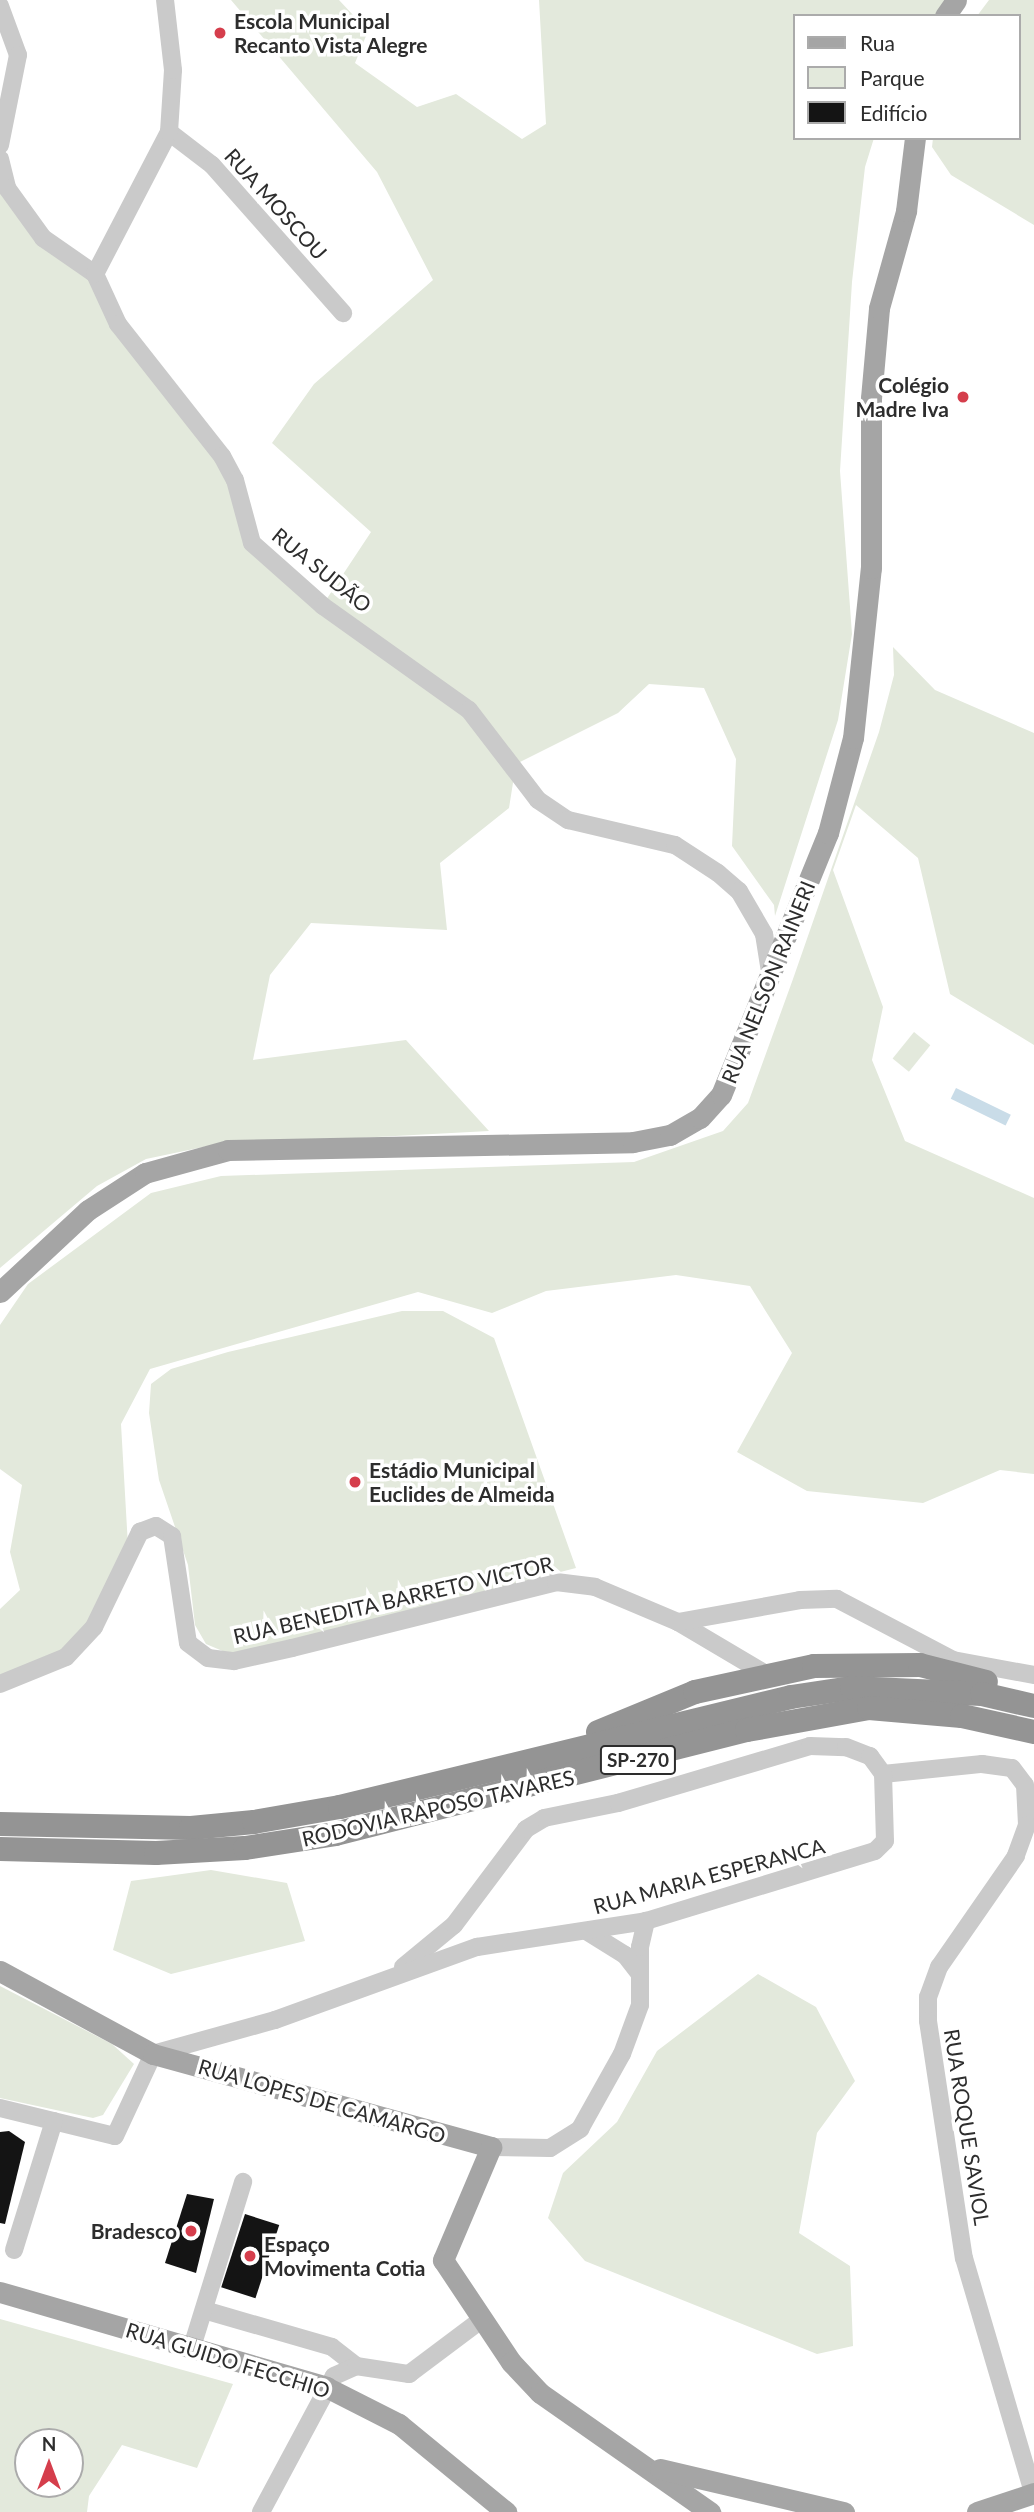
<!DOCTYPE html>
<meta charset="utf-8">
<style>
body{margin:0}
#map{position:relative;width:1034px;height:2512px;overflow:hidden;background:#fff;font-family:Lato,sans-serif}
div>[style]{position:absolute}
.green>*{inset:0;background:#e3e9dc;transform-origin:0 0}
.water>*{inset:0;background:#c9dce8;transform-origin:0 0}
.building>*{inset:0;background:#141414;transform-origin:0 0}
.minor>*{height:18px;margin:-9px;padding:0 9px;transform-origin:9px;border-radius:9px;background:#cacaca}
.major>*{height:21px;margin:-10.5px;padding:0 10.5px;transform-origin:10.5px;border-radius:10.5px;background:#a5a5a5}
.highway>*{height:24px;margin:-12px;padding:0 12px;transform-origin:12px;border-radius:12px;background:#949494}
.dots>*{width:19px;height:19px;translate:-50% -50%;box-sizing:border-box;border:4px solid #fff;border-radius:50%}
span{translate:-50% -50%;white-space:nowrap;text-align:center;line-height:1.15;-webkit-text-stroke:7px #fff;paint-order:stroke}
.shield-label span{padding:2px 5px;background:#fff;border:2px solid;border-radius:5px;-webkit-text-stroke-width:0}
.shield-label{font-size:19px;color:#2d2d2d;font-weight:700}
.poi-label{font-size:21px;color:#2d2d2d;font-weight:700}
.left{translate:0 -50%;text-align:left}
.right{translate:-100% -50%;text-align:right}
.street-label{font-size:21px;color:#2d2d2d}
.legend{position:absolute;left:793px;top:14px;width:228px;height:126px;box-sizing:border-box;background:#fff;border:2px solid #ababab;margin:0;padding:9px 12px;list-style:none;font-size:21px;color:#2d2d2d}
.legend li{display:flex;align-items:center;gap:14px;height:35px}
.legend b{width:35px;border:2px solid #ababab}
.north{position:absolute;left:14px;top:2428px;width:70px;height:70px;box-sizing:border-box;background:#fff;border:2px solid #ababab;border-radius:50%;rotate:0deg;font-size:19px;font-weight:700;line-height:28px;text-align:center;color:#2d2d2d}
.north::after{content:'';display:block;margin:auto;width:24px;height:32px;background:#d53e4c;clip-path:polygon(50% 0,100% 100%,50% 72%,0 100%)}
</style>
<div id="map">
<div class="green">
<i style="clip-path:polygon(231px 0,339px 0,368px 31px,355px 63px,417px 107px,456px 94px,522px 139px,546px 124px,539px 0,956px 0,945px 16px,794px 16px,794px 138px,874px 138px,865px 167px,852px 282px,840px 471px,852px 634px,838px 720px,775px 916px,774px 905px,732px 846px,736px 759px,704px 688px,649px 684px,618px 713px,516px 764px,509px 808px,440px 863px,447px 930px,311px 923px,270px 975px,253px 1060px,406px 1040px,489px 1131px,208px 1146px,146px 1159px,97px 1186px,0 1268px,0 159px,43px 238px,95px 274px,118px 324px,222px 456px,252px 543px,326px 600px,371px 532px,272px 443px,314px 384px,433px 280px,377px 172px)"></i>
<i style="clip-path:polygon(989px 0,1034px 0,1034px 225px,951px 175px,932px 147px,933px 138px,1018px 138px,1018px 16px,977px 16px)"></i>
<i style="clip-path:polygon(893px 647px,935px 690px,1034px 733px,1034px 1045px,950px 994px,918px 858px,856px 805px,833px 870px,883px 1007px,872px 1060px,905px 1141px,1034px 1198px,1034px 1474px,1000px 1470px,923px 1503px,807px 1491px,737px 1452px,792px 1353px,750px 1286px,676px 1275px,546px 1291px,492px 1313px,418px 1292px,150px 1369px,121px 1424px,128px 1546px,92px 1625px,64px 1655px,0 1681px,0 1609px,20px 1590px,10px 1552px,22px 1485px,0 1469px,0 1325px,28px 1284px,151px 1193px,221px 1176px,634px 1162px,723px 1131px,748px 1103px,793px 979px,879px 732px,894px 675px)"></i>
<i style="left:914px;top:1032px;width:21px;height:34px;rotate:39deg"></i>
<i style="clip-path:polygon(402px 1311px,443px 1311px,494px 1338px,576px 1568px,232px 1655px,206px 1644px,195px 1625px,188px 1565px,159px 1480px,149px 1413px,151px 1384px,171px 1369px,228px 1352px)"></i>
<i style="clip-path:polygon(211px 1870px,287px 1883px,305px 1941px,171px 1974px,113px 1950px,131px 1881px)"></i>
<i style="clip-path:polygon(758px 1974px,816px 2007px,855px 2081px,817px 2133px,799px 2233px,850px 2266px,853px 2346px,817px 2354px,585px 2261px,548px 2218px,563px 2173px,617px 2122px,657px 2051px)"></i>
<i style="clip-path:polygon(0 1986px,112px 2044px,134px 2064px,103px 2115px,93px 2118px,0 2098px)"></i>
<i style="clip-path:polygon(evenodd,0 2319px,233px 2384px,197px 2468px,122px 2445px,89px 2496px,87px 2512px,0 2512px,0 2319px,28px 2442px,70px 2442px,70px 2484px,28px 2484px,28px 2442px)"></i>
</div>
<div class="water">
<i style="left:956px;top:1088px;width:61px;height:12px;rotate:26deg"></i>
</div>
<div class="building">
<i style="clip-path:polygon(9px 2131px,25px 2142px,5px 2224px,0 2223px,0 2132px)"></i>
<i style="clip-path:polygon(187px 2194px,214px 2199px,196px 2273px,165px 2263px)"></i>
<i style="left:245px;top:2214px;width:36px;height:77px;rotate:18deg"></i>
</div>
<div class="minor">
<i style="left:0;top:6px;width:52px;rotate:69.8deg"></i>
<i style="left:18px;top:55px;width:92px;rotate:101.3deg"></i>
<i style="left:169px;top:132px;width:54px;rotate:37.5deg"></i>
<i style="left:212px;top:165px;width:198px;rotate:48.5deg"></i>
<i style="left:0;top:159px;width:30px;rotate:76deg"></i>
<i style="left:7px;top:188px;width:62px;rotate:54.2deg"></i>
<i style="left:43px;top:238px;width:63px;rotate:34.7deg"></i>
<i style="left:95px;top:274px;width:55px;rotate:65.3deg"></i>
<i style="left:118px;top:324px;width:168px;rotate:51.8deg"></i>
<i style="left:222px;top:456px;width:27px;rotate:62deg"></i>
<i style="left:235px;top:480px;width:65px;rotate:74.9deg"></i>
<i style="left:252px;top:543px;width:95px;rotate:41.6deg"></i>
<i style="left:323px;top:606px;width:179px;rotate:35.5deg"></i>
<i style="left:469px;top:710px;width:113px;rotate:52.5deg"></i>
<i style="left:538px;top:800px;width:36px;rotate:34deg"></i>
<i style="left:568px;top:820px;width:110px;rotate:13.2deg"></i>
<i style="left:675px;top:845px;width:51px;rotate:33.1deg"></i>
<i style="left:718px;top:873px;width:28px;rotate:41deg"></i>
<i style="left:739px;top:891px;width:50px;rotate:59.8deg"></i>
<i style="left:764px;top:934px;width:45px;rotate:81deg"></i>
<i style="left:95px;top:274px;width:160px;rotate:-62.5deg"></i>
<i style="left:169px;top:132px;width:62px;rotate:-86.3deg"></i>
<i style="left:173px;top:70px;width:70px;rotate:-96.5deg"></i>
<i style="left:678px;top:1622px;width:102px;rotate:30.6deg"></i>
<i style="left:0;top:1684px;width:71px;rotate:-22.2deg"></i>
<i style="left:66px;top:1657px;width:41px;rotate:-47deg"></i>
<i style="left:94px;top:1627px;width:106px;rotate:-64.2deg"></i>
<i style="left:140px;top:1532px;width:17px;rotate:-21deg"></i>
<i style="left:156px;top:1526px;width:19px;rotate:32deg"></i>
<i style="left:172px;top:1536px;width:108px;rotate:81.5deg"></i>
<i style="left:188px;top:1643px;width:25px;rotate:37deg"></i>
<i style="left:208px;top:1658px;width:26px;rotate:7deg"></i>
<i style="left:234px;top:1661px;width:59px;rotate:-12.6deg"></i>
<i style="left:292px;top:1648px;width:272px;rotate:-14deg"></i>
<i style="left:556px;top:1582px;width:39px;rotate:7deg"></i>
<i style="left:595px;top:1587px;width:90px;rotate:22.9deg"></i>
<i style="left:678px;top:1622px;width:124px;rotate:-10.2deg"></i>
<i style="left:800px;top:1600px;width:37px;rotate:-2deg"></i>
<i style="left:837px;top:1599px;width:131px;rotate:27.7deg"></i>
<i style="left:953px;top:1660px;width:82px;rotate:10.5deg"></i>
<i style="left:883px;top:1774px;width:100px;rotate:-5.8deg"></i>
<i style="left:982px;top:1764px;width:30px;rotate:8deg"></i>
<i style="left:1012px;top:1768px;width:21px;rotate:53deg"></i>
<i style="left:1025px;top:1785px;width:40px;rotate:87.1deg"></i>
<i style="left:1027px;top:1825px;width:33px;rotate:110deg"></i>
<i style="left:1016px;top:1856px;width:135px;rotate:124.7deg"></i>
<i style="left:939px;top:1967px;width:32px;rotate:110deg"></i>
<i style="left:928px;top:1997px;width:24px;rotate:90deg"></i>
<i style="left:928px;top:2021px;width:240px;rotate:81.4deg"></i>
<i style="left:964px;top:2258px;width:245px;rotate:73.6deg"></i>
<i style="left:588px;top:1932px;width:44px;rotate:31.9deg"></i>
<i style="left:625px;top:1955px;width:24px;rotate:52deg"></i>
<i style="left:403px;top:1967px;width:66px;rotate:-39.5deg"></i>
<i style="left:454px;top:1925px;width:120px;rotate:-53.1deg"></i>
<i style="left:526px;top:1829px;width:21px;rotate:-31deg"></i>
<i style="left:544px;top:1818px;width:76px;rotate:-11.5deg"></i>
<i style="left:618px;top:1803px;width:200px;rotate:-16.5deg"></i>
<i style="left:810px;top:1746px;width:36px;rotate:2deg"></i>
<i style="left:846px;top:1747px;width:26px;rotate:21deg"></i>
<i style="left:870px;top:1756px;width:22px;rotate:54deg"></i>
<i style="left:0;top:2108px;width:118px;rotate:13.7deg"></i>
<i style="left:115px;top:2136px;width:90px;rotate:-65.1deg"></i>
<i style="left:153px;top:2054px;width:127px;rotate:-15.6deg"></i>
<i style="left:275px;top:2020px;width:215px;rotate:-19.9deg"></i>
<i style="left:477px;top:1947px;width:171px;rotate:-8.7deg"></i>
<i style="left:646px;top:1921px;width:239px;rotate:-17deg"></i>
<i style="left:875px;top:1851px;width:14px;rotate:-45deg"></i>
<i style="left:885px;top:1841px;width:67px;rotate:-91.7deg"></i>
<i style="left:491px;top:2147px;width:59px;rotate:1deg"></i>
<i style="left:550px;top:2148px;width:36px;rotate:-32deg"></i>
<i style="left:580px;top:2129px;width:86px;rotate:-60.8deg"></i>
<i style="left:622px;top:2054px;width:52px;rotate:-69.8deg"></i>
<i style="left:640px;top:2005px;width:58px;rotate:-90deg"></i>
<i style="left:640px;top:1947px;width:27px;rotate:-77deg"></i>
<i style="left:14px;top:2250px;width:135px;rotate:-72.8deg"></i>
<i style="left:204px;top:2310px;width:133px;rotate:16.1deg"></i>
<i style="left:332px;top:2347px;width:31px;rotate:38deg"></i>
<i style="left:192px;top:2347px;width:173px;rotate:-72.8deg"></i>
<i style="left:261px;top:2512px;width:154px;rotate:-61.8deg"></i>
<i style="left:334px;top:2376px;width:24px;rotate:-24deg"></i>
<i style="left:356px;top:2366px;width:54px;rotate:8.6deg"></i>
<i style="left:409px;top:2374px;width:90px;rotate:-36.9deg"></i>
</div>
<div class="major">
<i style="left:945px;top:16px;width:19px;rotate:-55deg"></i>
<i style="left:0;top:1292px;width:120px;rotate:-43deg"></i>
<i style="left:88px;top:1210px;width:68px;rotate:-33deg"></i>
<i style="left:145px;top:1173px;width:86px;rotate:-15.5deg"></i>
<i style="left:228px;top:1150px;width:405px;rotate:-1.1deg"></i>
<i style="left:633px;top:1142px;width:38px;rotate:-11deg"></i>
<i style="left:670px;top:1135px;width:34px;rotate:-30deg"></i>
<i style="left:700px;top:1118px;width:31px;rotate:-48deg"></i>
<i style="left:721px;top:1095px;width:283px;rotate:-67.8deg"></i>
<i style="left:828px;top:833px;width:98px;rotate:-75.3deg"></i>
<i style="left:853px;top:738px;width:171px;rotate:-84deg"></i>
<i style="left:871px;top:568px;width:170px;rotate:-90deg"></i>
<i style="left:871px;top:398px;width:90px;rotate:-84.9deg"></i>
<i style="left:879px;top:308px;width:101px;rotate:-74.4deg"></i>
<i style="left:906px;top:211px;width:74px;rotate:-83deg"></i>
<i style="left:0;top:1971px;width:174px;rotate:28.5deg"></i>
<i style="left:153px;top:2054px;width:351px;rotate:15.4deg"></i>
<i style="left:491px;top:2147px;width:123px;rotate:113deg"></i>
<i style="left:443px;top:2260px;width:123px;rotate:56.3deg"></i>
<i style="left:511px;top:2362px;width:42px;rotate:46.9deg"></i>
<i style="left:540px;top:2393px;width:208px;rotate:35deg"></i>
<i style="left:0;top:2292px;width:340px;rotate:16.2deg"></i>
<i style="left:326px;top:2387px;width:82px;rotate:26.9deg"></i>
<i style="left:399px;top:2424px;width:139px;rotate:39.4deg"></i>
<i style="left:660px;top:2469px;width:189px;rotate:13.2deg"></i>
<i style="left:977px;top:2512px;width:60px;rotate:-18.4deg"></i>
</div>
<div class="highway">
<i style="left:598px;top:1732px;width:105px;rotate:-22.4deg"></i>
<i style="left:695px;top:1692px;width:122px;rotate:-12.3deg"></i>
<i style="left:814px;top:1666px;width:106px;rotate:-0.5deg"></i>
<i style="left:920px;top:1665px;width:68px;rotate:14.4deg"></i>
<i style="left:0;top:1824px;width:191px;rotate:1.2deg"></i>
<i style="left:191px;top:1828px;width:63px;rotate:-5.4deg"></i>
<i style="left:254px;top:1822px;width:87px;rotate:-9.9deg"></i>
<i style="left:340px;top:1807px;width:464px;rotate:-13.7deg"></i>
<i style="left:791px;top:1697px;width:62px;rotate:-8.4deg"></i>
<i style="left:852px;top:1688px;width:130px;rotate:2.6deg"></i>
<i style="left:982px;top:1694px;width:53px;rotate:13deg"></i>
<i style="left:0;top:1849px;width:156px;rotate:1.5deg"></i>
<i style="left:156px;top:1853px;width:89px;rotate:-3.2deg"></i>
<i style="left:245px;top:1848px;width:91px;rotate:-8.8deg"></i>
<i style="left:335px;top:1834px;width:425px;rotate:-14.2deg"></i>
<i style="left:747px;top:1730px;width:124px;rotate:-10.2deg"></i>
<i style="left:869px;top:1708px;width:93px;rotate:4.9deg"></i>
<i style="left:962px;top:1716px;width:74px;rotate:12.5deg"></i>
</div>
<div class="dots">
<i style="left:220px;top:33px;background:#d53e4c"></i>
<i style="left:963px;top:397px;background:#d53e4c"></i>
<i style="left:355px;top:1482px;background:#d53e4c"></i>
<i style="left:191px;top:2231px;background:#d53e4c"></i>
<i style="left:250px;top:2256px;background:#d53e4c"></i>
</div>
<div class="shield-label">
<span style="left:638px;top:1760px">SP-270</span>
</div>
<div class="poi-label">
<span class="left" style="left:234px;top:33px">Escola Municipal<br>Recanto Vista Alegre</span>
<span class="right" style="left:949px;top:397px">Colégio<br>Madre Iva</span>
<span class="left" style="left:369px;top:1482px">Estádio Municipal<br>Euclides de Almeida</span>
<span class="right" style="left:177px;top:2231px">Bradesco</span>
<span class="left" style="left:264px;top:2256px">Espaço<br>Movimenta Cotia</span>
</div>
<div class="street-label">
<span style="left:276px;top:204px;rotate:48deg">RUA MOSCOU</span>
<span style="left:322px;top:570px;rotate:39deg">RUA SUDÃO</span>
<span style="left:768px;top:982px;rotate:-68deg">RUA NELSON RAINERI</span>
<span style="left:393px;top:1600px;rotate:-13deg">RUA BENEDITA BARRETO VICTOR</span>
<span style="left:438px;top:1808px;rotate:-13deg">RODOVIA RAPOSO TAVARES</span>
<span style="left:709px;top:1876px;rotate:-15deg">RUA MARIA ESPERANCA</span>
<span style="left:322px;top:2101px;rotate:16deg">RUA LOPES DE CAMARGO</span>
<span style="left:967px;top:2127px;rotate:81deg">RUA ROQUE SAVIOL</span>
<span style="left:228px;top:2360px;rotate:17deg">RUA GUIDO FECCHIO</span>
</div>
<ul class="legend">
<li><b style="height:9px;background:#a5a5a5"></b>Rua</li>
<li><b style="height:19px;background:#e3e9dc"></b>Parque</li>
<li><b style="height:19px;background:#141414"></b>Edifício</li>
</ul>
<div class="north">N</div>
</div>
